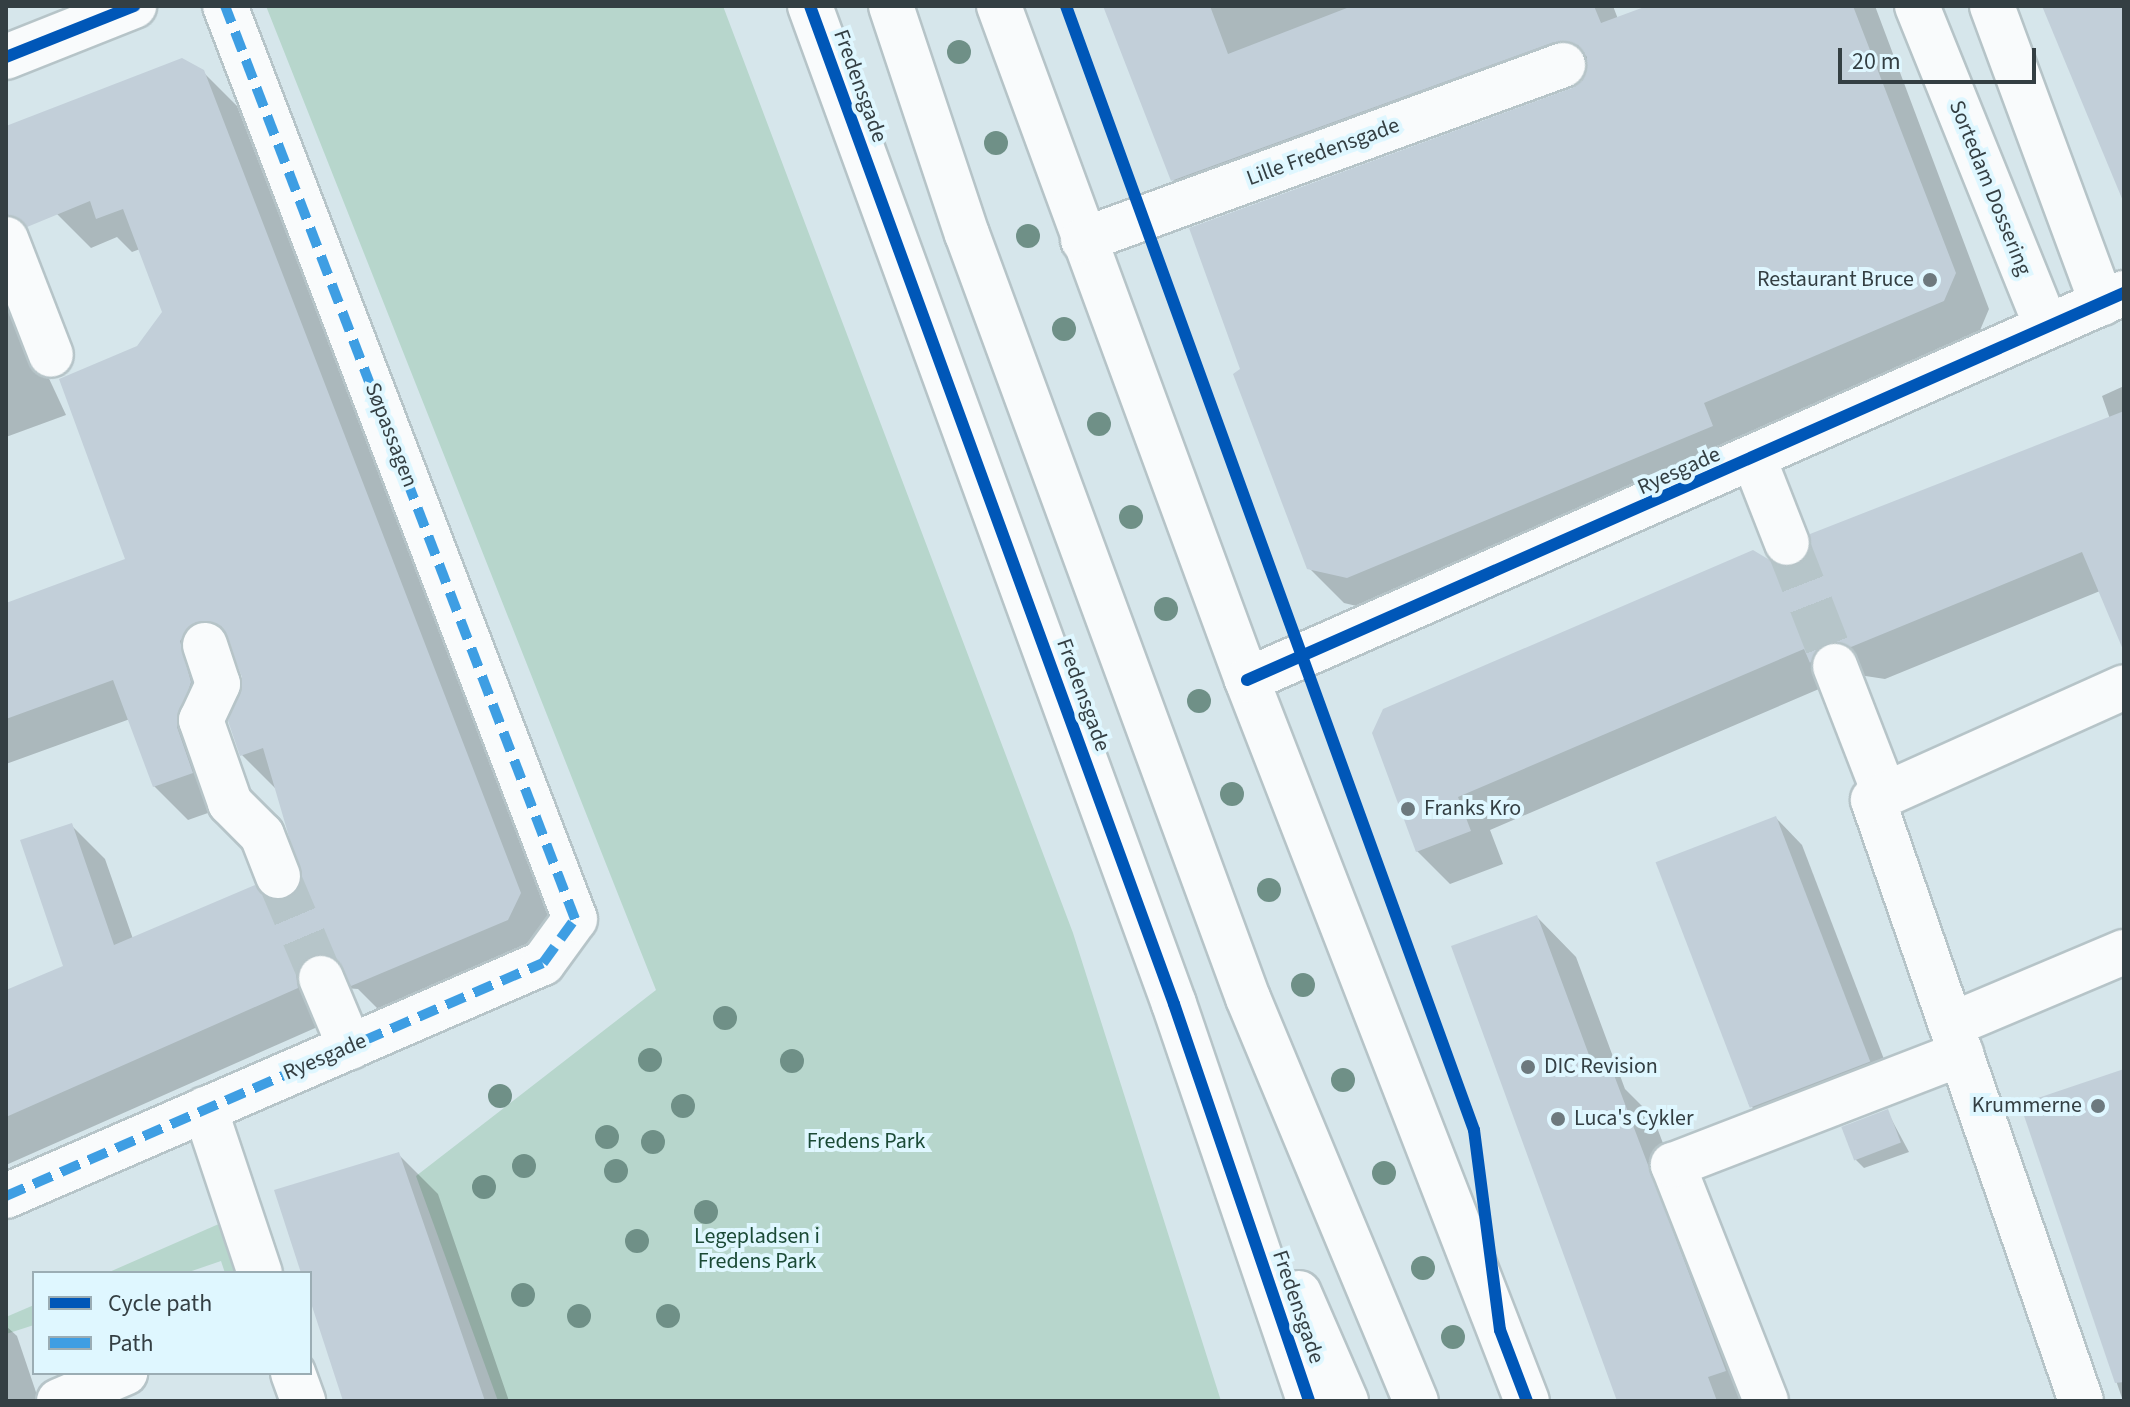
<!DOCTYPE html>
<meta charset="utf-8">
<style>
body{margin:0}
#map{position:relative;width:2130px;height:1407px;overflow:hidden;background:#d6e6eb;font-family:"Source Sans 3",sans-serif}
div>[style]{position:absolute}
.green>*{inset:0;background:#b7d6cc}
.shadow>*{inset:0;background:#0003}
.building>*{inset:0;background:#c2cfd9;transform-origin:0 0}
.minor-tunnel>*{height:44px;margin-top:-22px;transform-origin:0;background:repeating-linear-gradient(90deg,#b6c5c9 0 44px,transparent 0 66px)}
.roads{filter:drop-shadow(2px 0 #b6c4c8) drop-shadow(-2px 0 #b6c4c8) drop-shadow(0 2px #b6c4c8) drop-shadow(0 -2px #b6c4c8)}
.minor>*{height:44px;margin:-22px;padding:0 22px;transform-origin:22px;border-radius:22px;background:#f9fbfc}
.quiet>*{height:10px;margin-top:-5px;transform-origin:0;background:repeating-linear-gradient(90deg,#3e9ee3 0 20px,transparent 0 30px)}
.cycleway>*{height:12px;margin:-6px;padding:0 6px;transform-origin:6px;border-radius:6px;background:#0057b8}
.trees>*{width:24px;height:24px;margin:-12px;border-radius:50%;background:#6f9087}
.dots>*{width:22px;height:22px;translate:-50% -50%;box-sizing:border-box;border:4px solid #dff7ff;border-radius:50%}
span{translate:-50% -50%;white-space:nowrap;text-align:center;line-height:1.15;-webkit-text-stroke:8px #dff7ff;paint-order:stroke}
.street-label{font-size:22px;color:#343f43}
.poi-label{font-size:22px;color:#343f43}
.right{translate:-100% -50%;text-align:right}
.left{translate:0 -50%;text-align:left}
.park-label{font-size:22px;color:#1b4a36}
.frame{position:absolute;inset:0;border:8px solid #343f43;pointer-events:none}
.legend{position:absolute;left:32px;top:1271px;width:280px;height:104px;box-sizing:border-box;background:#dff7ff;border:2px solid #9badb4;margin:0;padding:10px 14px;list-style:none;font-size:24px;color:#343f43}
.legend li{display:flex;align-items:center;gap:16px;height:40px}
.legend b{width:40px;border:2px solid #9badb4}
.scale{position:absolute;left:1838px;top:48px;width:198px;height:36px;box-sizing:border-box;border:4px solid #343f43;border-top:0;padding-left:10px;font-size:24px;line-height:28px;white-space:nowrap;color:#343f43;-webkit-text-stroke:6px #dff7ff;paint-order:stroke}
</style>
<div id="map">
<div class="green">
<i style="clip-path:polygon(266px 6px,723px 6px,1073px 933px,1221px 1401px,498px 1401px,416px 1176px,656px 990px)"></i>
<i style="clip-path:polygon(221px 1223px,237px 1273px,225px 1273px,221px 1261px,186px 1273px,107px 1273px)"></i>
<i style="clip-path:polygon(34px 1305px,34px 1325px,6px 1334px,6px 1317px)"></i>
</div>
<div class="shadow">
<i style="clip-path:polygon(1104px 6px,1613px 6px,1618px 19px,1652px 6px,1875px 6px,1989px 309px,1978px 335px,1737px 438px,1746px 460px,1382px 612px,1344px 603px,1309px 568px,1584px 77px,1207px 215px,1173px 180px)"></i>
<i style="clip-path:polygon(203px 72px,237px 106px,554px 928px,541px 953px,387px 1018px,358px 989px,345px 988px,331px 1021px,6px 1165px,6px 993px,65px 968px,71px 825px,105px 859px,133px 939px,265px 898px,287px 902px,305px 881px,276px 789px,242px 755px,244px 676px,237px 656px,220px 661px,225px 807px,188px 820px,154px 786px,130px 719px,6px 764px,6px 605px,128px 561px,139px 347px,164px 312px,140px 249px,132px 252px,117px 237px,91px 248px,57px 214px)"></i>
<i style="clip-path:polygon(6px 286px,66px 415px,6px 437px)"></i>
<i style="clip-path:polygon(2124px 386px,2124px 648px,2100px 591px,1885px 679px,1859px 675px,1833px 683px,1490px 830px,1503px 864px,1450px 884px,1417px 851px,1374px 733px,1798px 568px,1814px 548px,2110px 419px,2102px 396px)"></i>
<i style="clip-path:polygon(1776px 818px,1802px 845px,1895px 1088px,1774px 1129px,1748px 1103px)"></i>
<i style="clip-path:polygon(1537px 917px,1576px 957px,1625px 1089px,1653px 1117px,1761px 1401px,1619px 1401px)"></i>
<i style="clip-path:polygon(2124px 1071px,2124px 1401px,2123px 1401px,2022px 1106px)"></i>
<i style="clip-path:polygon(1887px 1111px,1909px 1152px,1864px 1168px,1855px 1159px)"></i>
<i style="clip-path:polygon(399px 1155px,438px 1194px,509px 1401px,345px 1401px,310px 1273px,303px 1273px)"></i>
<i style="clip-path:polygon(6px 1326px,17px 1336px,39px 1401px,6px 1401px)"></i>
</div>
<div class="building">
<i style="clip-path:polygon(1103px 6px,1210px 6px,1228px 54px,1352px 6px,1594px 6px,1601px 23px,1647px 6px,1853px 6px,1956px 273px,1944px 301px,1704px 403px,1713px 426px,1347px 578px,1307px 569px,1233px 374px,1240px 369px,1189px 228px,1572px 88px,1583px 80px,1587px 57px,1578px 45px,1554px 42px,1171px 181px)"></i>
<i style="clip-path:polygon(2042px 6px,2124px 6px,2124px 201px,2123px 201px)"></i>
<i style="clip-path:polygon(182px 58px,204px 70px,521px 893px,508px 920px,351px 986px,335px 958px,311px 955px,296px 974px,298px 988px,6px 1117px,6px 990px,63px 966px,20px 840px,72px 823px,114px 945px,255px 885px,263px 896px,286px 899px,302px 881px,263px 748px,240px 756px,228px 721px,242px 677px,221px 626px,196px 622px,180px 641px,191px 682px,177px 727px,193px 773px,153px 787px,113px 680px,6px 719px,6px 603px,125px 559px,59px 379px,137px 346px,162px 312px,123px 209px,96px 219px,90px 201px,27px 227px,6px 215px,6px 126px)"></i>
<i style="clip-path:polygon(2124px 411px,2124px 652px,2082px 552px,1851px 647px,1825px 643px,1810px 663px,1804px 649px,1458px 797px,1471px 831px,1416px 852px,1372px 733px,1383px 709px,1753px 550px,1783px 568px,1795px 566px,1807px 558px,1810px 534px)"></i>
<i style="left:1776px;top:816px;width:263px;height:129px;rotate:69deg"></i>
<i style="clip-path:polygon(1537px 915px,1592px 1063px,1614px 1075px,1726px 1371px,1708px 1377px,1717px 1401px,1617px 1401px,1451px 946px)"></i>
<i style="clip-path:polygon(2124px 1069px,2124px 1382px,2115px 1383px,2020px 1104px)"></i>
<i style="left:1888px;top:1109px;width:36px;height:50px;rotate:69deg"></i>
<i style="clip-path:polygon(399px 1152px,485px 1401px,343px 1401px,310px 1300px,310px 1273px,301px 1273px,274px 1190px)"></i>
</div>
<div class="minor-tunnel">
<i style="left:1787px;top:543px;width:132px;rotate:68.7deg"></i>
<i style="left:278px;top:876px;width:111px;rotate:67.1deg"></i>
</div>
<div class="roads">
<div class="minor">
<i style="left:810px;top:6px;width:1062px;rotate:69.96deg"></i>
<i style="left:1174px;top:1004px;width:419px;rotate:71.2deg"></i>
<i style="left:891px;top:6px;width:240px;rotate:71.6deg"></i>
<i style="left:967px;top:234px;width:814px;rotate:69.81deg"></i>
<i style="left:1248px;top:998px;width:437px;rotate:67.4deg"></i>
<i style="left:999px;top:6px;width:718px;rotate:69.8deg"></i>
<i style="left:1247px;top:680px;width:773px;rotate:68.78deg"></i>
<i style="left:1917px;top:6px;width:344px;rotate:68deg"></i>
<i style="left:1992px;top:6px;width:317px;rotate:69.7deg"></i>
<i style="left:6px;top:57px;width:138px;rotate:-21.7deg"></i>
<i style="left:6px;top:239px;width:124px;rotate:68.8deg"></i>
<i style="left:1083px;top:240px;width:511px;rotate:-20.03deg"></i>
<i style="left:1754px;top:459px;width:90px;rotate:68.6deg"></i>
<i style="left:205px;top:645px;width:41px;rotate:71.6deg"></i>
<i style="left:218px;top:684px;width:40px;rotate:115deg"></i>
<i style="left:201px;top:720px;width:88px;rotate:70.7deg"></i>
<i style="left:230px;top:803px;width:45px;rotate:45deg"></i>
<i style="left:262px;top:835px;width:44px;rotate:68.7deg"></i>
<i style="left:1835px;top:666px;width:138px;rotate:68.8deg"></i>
<i style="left:1247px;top:680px;width:959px;rotate:-23.81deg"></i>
<i style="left:321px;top:978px;width:75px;rotate:67.2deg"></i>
<i style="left:1951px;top:1025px;width:188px;rotate:-22.9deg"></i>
<i style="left:205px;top:1109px;width:173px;rotate:71.5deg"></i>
<i style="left:6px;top:1196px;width:585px;rotate:-23.46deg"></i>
<i style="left:543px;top:963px;width:54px;rotate:-54deg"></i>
<i style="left:575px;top:919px;width:978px;rotate:-110.97deg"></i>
<i style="left:1299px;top:1293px;width:118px;rotate:66.5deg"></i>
<i style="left:293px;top:1373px;width:30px;rotate:70deg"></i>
<i style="left:59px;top:1401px;width:72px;rotate:-23deg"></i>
<i style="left:1766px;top:1401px;width:254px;rotate:-111.5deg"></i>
<i style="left:1673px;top:1165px;width:309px;rotate:-21.1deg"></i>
<i style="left:2081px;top:1401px;width:636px;rotate:-109.09deg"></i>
<i style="left:1873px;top:800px;width:275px;rotate:-24.2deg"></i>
</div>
</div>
<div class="quiet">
<i style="left:6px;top:1196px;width:585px;rotate:-23.46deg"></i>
<i style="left:543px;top:963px;width:54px;rotate:-54deg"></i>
<i style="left:575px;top:919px;width:978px;rotate:-110.97deg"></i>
</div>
<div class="cycleway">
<i style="left:810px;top:6px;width:1062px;rotate:69.96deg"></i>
<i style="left:1174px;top:1004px;width:419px;rotate:71.2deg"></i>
<i style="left:1066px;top:6px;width:1196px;rotate:70.05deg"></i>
<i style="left:1474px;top:1130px;width:202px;rotate:82.6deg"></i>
<i style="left:1500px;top:1330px;width:76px;rotate:69.2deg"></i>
<i style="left:6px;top:57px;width:138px;rotate:-21.7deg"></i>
<i style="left:1247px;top:680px;width:959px;rotate:-23.81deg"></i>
</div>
<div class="trees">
<i style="left:959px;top:52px"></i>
<i style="left:996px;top:143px"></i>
<i style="left:1028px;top:236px"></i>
<i style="left:1064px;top:329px"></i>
<i style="left:1099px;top:424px"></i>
<i style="left:1131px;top:517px"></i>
<i style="left:1166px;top:609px"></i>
<i style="left:1199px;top:701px"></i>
<i style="left:1232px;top:794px"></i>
<i style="left:1269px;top:890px"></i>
<i style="left:1303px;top:985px"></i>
<i style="left:725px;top:1018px"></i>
<i style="left:650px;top:1060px"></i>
<i style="left:792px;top:1061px"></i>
<i style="left:1343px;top:1080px"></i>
<i style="left:500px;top:1096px"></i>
<i style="left:683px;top:1106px"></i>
<i style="left:607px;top:1137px"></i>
<i style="left:653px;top:1142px"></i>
<i style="left:524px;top:1166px"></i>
<i style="left:616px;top:1171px"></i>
<i style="left:1384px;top:1173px"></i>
<i style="left:484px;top:1187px"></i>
<i style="left:706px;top:1212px"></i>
<i style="left:637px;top:1241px"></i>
<i style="left:1423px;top:1268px"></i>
<i style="left:523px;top:1295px"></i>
<i style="left:579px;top:1316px"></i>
<i style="left:668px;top:1316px"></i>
<i style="left:1453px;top:1337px"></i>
</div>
<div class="dots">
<i style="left:1930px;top:280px;background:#6d797e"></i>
<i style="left:1408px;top:809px;background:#6d797e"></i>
<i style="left:1528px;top:1067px;background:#6d797e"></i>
<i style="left:2098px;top:1106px;background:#6d797e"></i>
<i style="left:1558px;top:1119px;background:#6d797e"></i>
</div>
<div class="street-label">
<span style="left:860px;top:86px;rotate:70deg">Fredensgade</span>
<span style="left:1323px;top:152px;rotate:-20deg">Lille Fredensgade</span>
<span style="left:1990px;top:188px;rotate:68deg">Sortedam Dossering</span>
<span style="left:391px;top:435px;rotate:69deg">Søpassagen</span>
<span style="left:1679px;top:471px;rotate:-24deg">Ryesgade</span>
<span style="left:1083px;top:695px;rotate:70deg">Fredensgade</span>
<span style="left:325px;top:1057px;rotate:-23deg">Ryesgade</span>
<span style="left:1298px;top:1307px;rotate:71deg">Fredensgade</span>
</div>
<div class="poi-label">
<span class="right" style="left:1914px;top:280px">Restaurant Bruce</span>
<span class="left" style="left:1424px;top:809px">Franks Kro</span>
<span class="left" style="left:1544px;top:1067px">DIC Revision</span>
<span class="right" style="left:2082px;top:1106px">Krummerne</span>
<span class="left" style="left:1574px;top:1119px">Luca's Cykler</span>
</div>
<div class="park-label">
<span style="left:866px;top:1142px">Fredens Park</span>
<span style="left:757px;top:1249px">Legepladsen i<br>Fredens Park</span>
</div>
<div class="frame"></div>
<ul class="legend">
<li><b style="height:10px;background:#0057b8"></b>Cycle path</li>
<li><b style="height:10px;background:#3e9ee3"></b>Path</li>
</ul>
<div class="scale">20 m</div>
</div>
